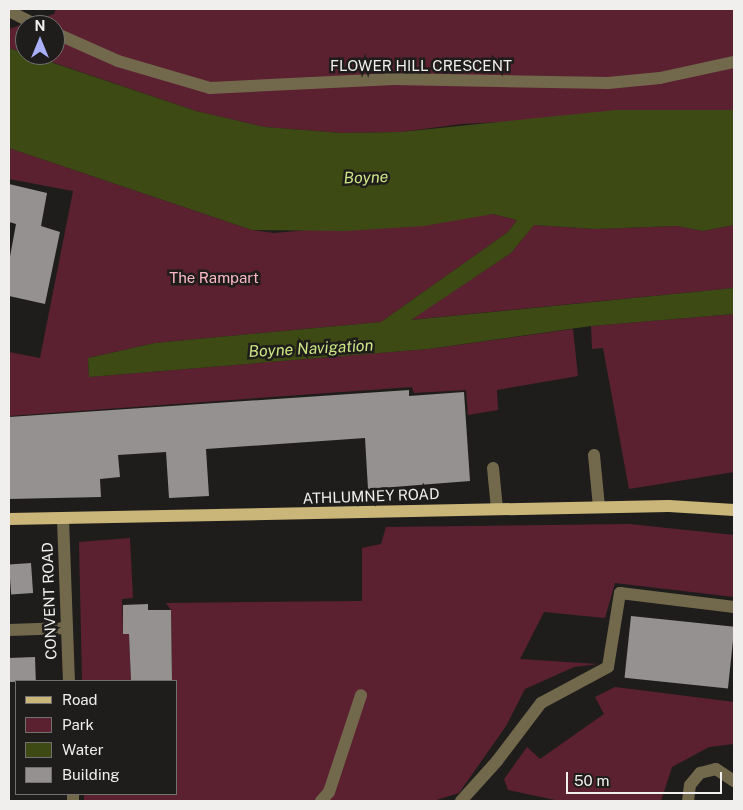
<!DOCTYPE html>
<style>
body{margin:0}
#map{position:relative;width:743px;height:810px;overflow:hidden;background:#1f1d1b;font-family:"Public Sans",sans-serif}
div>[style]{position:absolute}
.green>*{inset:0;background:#5c2131}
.water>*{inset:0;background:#3d4a14}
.building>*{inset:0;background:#949190;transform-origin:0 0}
.minor>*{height:12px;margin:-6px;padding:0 6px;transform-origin:6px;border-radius:6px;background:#72694c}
.major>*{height:12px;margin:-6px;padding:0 6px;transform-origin:6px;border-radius:6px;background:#cab679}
span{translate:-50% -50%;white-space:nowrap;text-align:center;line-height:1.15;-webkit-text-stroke:5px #1f1d1b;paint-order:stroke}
.street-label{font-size:15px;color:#f1efee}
.park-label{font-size:15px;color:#fab9c5}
.water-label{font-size:16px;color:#cce684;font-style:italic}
.frame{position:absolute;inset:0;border:10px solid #f1efee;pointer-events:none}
.legend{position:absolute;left:15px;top:680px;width:162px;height:115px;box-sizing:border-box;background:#1f1d1b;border:1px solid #73716f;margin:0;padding:6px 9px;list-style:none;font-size:15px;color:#f1efee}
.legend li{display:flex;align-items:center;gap:10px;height:25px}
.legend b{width:25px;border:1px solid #73716f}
.north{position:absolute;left:15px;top:15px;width:50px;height:50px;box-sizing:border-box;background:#1f1d1b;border:1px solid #73716f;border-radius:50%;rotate:0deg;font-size:14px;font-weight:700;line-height:20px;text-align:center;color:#f1efee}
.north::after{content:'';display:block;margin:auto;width:18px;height:22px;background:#a9b0fc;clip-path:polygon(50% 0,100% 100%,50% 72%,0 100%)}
.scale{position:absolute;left:566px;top:772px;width:156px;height:22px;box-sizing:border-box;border:2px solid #f1efee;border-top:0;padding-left:6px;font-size:15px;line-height:18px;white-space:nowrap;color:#f1efee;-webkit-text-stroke:4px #1f1d1b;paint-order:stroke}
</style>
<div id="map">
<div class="green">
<i style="clip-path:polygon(56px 9px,734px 9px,734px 110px,462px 124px,401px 132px,342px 133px,265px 127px,196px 111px,31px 55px,55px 55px,55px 25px,25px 25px,25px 53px,9px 48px,9px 29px,54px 14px)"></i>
<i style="clip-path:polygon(9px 148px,252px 230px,274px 233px,493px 214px,517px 220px,508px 232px,381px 322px,155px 343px,88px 358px,89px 377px,428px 349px,573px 329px,578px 376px,497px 390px,498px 410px,468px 415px,466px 390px,414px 393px,412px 387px,9px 416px,9px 352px,40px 358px,73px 191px,9px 179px)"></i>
<i style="clip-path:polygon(534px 225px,595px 229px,677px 226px,703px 231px,734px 225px,734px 288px,410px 320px,511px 253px)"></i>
<i style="clip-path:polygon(734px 314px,734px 472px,629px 489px,603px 348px,592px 349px,591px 326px)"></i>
<i style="clip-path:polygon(629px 524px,734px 535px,734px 597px,615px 583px,605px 618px,544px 612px,520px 659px,598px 664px,574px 667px,525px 689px,506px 726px,459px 793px,433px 801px,84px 801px,84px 794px,176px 794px,176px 681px,172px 681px,171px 610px,166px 603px,362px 601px,362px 548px,381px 544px,386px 527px)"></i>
<i style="clip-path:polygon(130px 538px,133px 598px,122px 599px,123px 634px,129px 634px,131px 681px,82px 681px,79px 542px)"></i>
<i style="clip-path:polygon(615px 687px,734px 702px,734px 744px,709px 747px,672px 767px,661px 801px,560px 801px,508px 790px,504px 779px,527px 747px,540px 759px,604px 714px,595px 697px)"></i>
</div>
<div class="water">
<i style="clip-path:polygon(9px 48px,196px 111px,265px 127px,342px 133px,401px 132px,616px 110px,734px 110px,734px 225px,703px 231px,677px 226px,595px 229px,534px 225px,511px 253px,411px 320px,734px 288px,734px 314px,591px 326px,428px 349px,89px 377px,88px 358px,155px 343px,381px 322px,508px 232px,517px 220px,493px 214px,424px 226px,346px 231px,252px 230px,9px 148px)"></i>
</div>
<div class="building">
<i style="clip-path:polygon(9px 184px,47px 193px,41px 226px,60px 232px,45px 304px,9px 296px,9px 262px,16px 224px,9px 222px)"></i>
<i style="clip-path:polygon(409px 390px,409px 396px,464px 392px,470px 481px,368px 489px,365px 438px,206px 449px,209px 496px,169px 498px,166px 452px,118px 455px,120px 477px,100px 479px,101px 497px,9px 499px,9px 417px)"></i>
<i style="left:31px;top:563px;width:30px;height:22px;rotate:86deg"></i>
<i style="clip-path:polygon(148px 604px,148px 610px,171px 610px,172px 681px,131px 681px,129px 634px,123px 634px,123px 605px)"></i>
<i style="left:631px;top:616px;width:104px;height:62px;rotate:6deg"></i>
<i style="left:35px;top:657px;width:24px;height:26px;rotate:88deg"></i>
</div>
<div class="minor">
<i style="left:9px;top:11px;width:30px;rotate:27deg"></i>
<i style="left:55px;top:33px;width:69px;rotate:24deg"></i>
<i style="left:118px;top:61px;width:96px;rotate:16.4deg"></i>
<i style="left:210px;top:88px;width:184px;rotate:-2.8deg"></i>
<i style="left:394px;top:79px;width:214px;rotate:1.1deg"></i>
<i style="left:608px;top:83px;width:52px;rotate:-5.5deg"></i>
<i style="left:660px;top:78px;width:76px;rotate:-12.2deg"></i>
<i style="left:594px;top:455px;width:52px;rotate:84.5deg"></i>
<i style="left:493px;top:468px;width:41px;rotate:84.4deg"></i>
<i style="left:63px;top:519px;width:162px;rotate:87.9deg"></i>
<i style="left:9px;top:630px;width:58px;rotate:-2deg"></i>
<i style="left:73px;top:794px;width:7px;rotate:90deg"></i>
<i style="left:321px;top:801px;width:12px;rotate:-48deg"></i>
<i style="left:329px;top:792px;width:102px;rotate:-71.7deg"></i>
<i style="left:461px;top:801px;width:54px;rotate:-48deg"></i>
<i style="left:497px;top:761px;width:73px;rotate:-52.8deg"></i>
<i style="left:541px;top:703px;width:76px;rotate:-28.2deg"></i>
<i style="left:608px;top:667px;width:75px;rotate:-80.8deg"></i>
<i style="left:620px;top:593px;width:115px;rotate:7deg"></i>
<i style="left:688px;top:801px;width:16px;rotate:-83deg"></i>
<i style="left:690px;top:785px;width:16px;rotate:-50deg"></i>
<i style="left:700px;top:773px;width:16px;rotate:-14deg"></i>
<i style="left:716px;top:769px;width:22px;rotate:34deg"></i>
</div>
<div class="major">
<i style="left:9px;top:519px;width:660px;rotate:-1.13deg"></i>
<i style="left:669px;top:506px;width:65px;rotate:3.5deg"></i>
</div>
<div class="street-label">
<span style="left:421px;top:66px">FLOWER HILL CRESCENT</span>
<span style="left:371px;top:496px;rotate:-2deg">ATHLUMNEY ROAD</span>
<span style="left:49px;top:601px;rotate:-92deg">CONVENT ROAD</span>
</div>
<div class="park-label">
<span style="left:214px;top:278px">The Rampart</span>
</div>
<div class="water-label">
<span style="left:366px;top:178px;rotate:-2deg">Boyne</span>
<span style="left:311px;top:349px;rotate:-3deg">Boyne Navigation</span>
</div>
<div class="frame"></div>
<ul class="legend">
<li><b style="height:6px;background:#cab679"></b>Road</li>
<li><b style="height:14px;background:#5c2131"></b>Park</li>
<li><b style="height:14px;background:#3d4a14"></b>Water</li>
<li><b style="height:14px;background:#949190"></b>Building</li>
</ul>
<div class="north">N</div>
<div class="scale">50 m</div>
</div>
